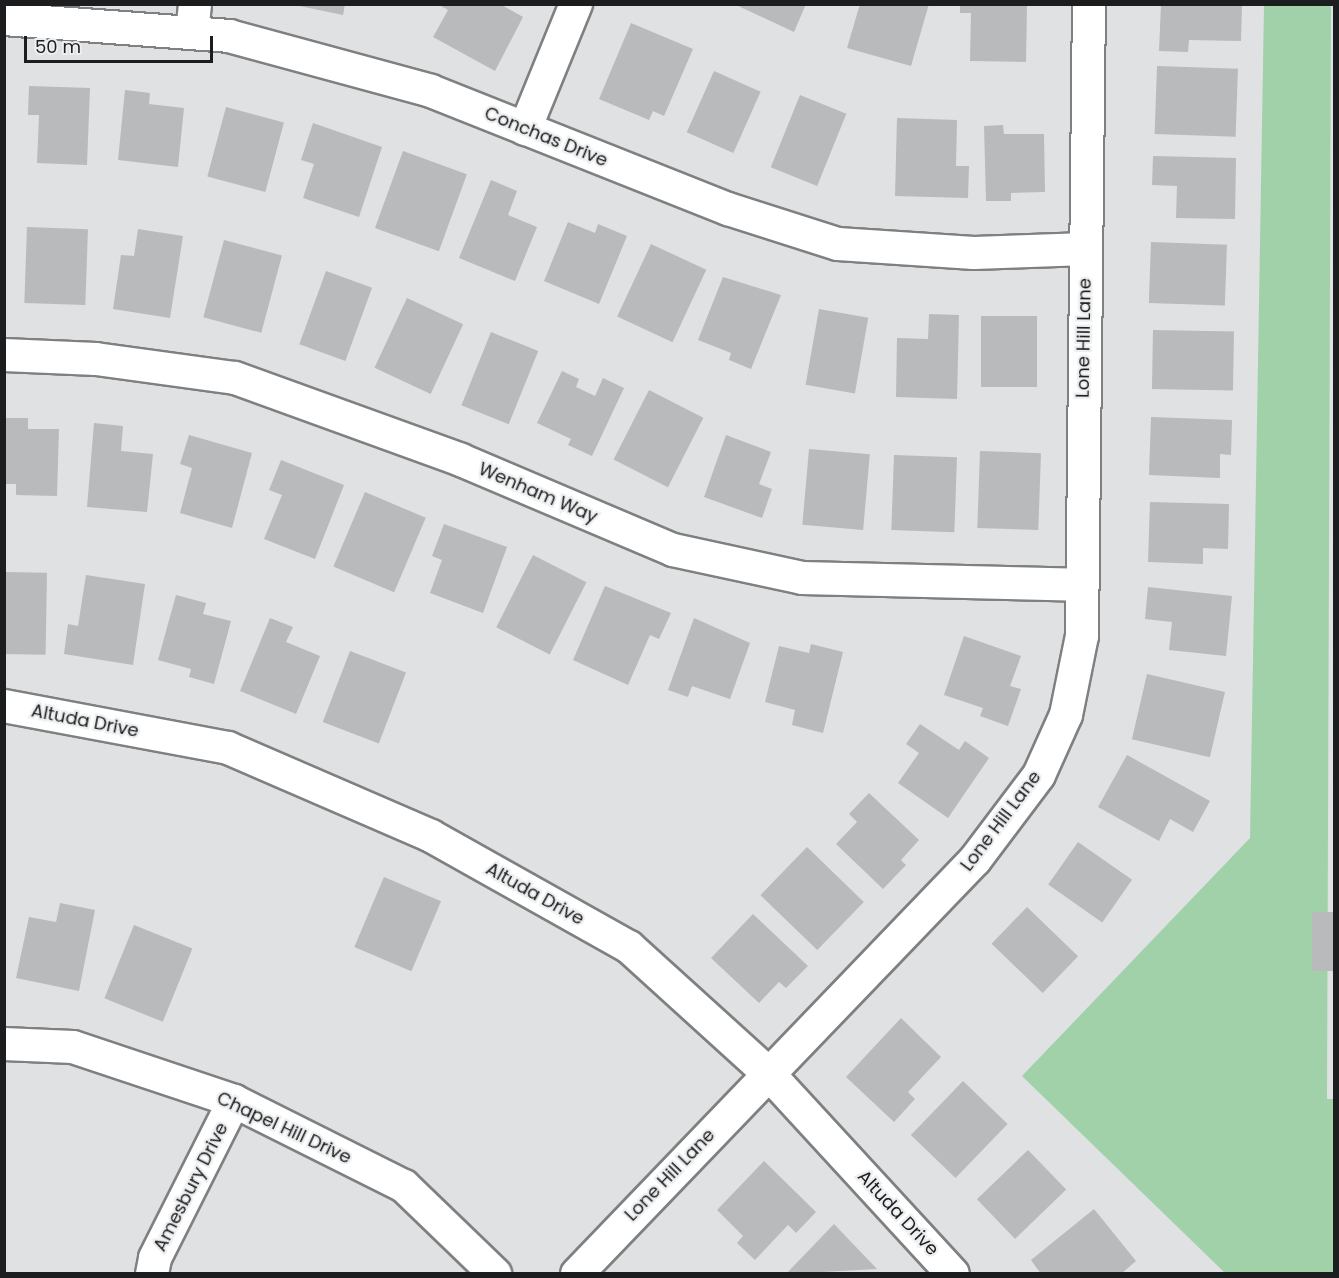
<!DOCTYPE html>
<style>
body{margin:0}
#map{position:relative;width:1339px;height:1278px;overflow:hidden;background:#dfe1e3;font-family:Poppins,sans-serif}
div>[style]{position:absolute}
.green>*{inset:0;background:#a0d1a9}
.building>*{inset:0;background:#b8babc;transform-origin:0 0}
.roads{filter:drop-shadow(2px 0 #7e8081) drop-shadow(-2px 0 #7e8081) drop-shadow(0 2px #7e8081) drop-shadow(0 -2px #7e8081)}
.minor>*{height:32px;margin:-16px;padding:0 16px;transform-origin:16px;border-radius:16px;background:#fff}
span{translate:-50% -50%;white-space:nowrap;text-align:center;line-height:1.15;-webkit-text-stroke:4.5px #eceef0;paint-order:stroke}
.street-label{font-size:18px;color:#1c1d1e}
.frame{position:absolute;inset:0;border:6px solid #1c1d1e;pointer-events:none}
.scale{position:absolute;left:24px;top:36px;width:189px;height:27px;box-sizing:border-box;border:3px solid #1c1d1e;border-top:0;padding-left:8px;font-size:18px;line-height:21px;white-space:nowrap;color:#1c1d1e;-webkit-text-stroke:4px #eceef0;paint-order:stroke}
</style>
<div id="map">
<div class="green">
<i style="clip-path:polygon(1264px 5px,1331px 5px,1327px 1099px,1334px 1099px,1334px 1273px,1225px 1273px,1022px 1076px,1250px 838px)"></i>
</div>
<div class="building">
<i style="clip-path:polygon(290px 4px,345px 4px,343px 15px)"></i>
<i style="clip-path:polygon(438px 4px,500px 4px,523px 17px,495px 71px,433px 37px,448px 10px)"></i>
<i style="clip-path:polygon(734px 4px,806px 4px,794px 32px)"></i>
<i style="clip-path:polygon(860px 4px,929px 4px,911px 66px,847px 48px)"></i>
<i style="clip-path:polygon(960px 4px,1027px 4px,1026px 62px,970px 61px,971px 13px,960px 13px)"></i>
<i style="clip-path:polygon(1161px 5px,1242px 5px,1241px 41px,1189px 40px,1188px 52px,1159px 51px)"></i>
<i style="clip-path:polygon(631px 23px,693px 49px,664px 116px,653px 111px,649px 120px,599px 99px)"></i>
<i style="left:1157px;top:66px;width:81px;height:68px;rotate:2deg"></i>
<i style="left:714px;top:71px;width:51px;height:67px;rotate:24deg"></i>
<i style="clip-path:polygon(29px 86px,90px 88px,87px 165px,37px 163px,39px 115px,28px 115px)"></i>
<i style="clip-path:polygon(125px 90px,150px 93px,149px 104px,184px 108px,178px 167px,118px 160px)"></i>
<i style="left:800px;top:95px;width:50px;height:78px;rotate:22deg"></i>
<i style="left:226px;top:107px;width:60px;height:72px;rotate:15deg"></i>
<i style="clip-path:polygon(897px 118px,957px 120px,956px 166px,969px 166px,968px 198px,895px 196px)"></i>
<i style="clip-path:polygon(313px 123px,382px 147px,359px 217px,303px 198px,314px 164px,301px 160px)"></i>
<i style="clip-path:polygon(1003px 125px,1004px 134px,1044px 134px,1045px 192px,1011px 193px,1011px 201px,986px 201px,984px 126px)"></i>
<i style="left:403px;top:151px;width:68px;height:82px;rotate:20deg"></i>
<i style="clip-path:polygon(1153px 156px,1236px 158px,1235px 219px,1176px 218px,1177px 186px,1152px 185px)"></i>
<i style="clip-path:polygon(491px 180px,517px 191px,508px 215px,537px 227px,515px 281px,459px 258px)"></i>
<i style="clip-path:polygon(568px 222px,595px 233px,598px 224px,627px 236px,599px 304px,544px 281px)"></i>
<i style="left:27px;top:227px;width:61px;height:76px;rotate:2deg"></i>
<i style="clip-path:polygon(138px 229px,183px 236px,170px 318px,113px 309px,121px 255px,134px 256px)"></i>
<i style="left:224px;top:240px;width:60px;height:80px;rotate:15deg"></i>
<i style="left:1151px;top:242px;width:76px;height:61px;rotate:2deg"></i>
<i style="left:651px;top:244px;width:61px;height:80px;rotate:25deg"></i>
<i style="left:326px;top:271px;width:49px;height:78px;rotate:20deg"></i>
<i style="clip-path:polygon(723px 277px,781px 295px,751px 369px,729px 360px,731px 353px,698px 340px)"></i>
<i style="left:407px;top:298px;width:62px;height:77px;rotate:25deg"></i>
<i style="left:819px;top:309px;width:50px;height:77px;rotate:10deg"></i>
<i style="clip-path:polygon(929px 314px,959px 315px,957px 399px,896px 397px,897px 338px,928px 339px)"></i>
<i style="left:1037px;top:316px;width:71px;height:56px;rotate:90deg"></i>
<i style="left:1153px;top:330px;width:81px;height:59px;rotate:1deg"></i>
<i style="left:491px;top:332px;width:51px;height:79px;rotate:22deg"></i>
<i style="clip-path:polygon(562px 371px,579px 379px,576px 387px,595px 396px,603px 378px,624px 388px,592px 456px,568px 445px,571px 439px,537px 423px)"></i>
<i style="left:649px;top:390px;width:61px;height:78px;rotate:27deg"></i>
<i style="clip-path:polygon(1151px 417px,1232px 420px,1231px 455px,1220px 454px,1220px 478px,1149px 475px)"></i>
<i style="clip-path:polygon(4px 418px,28px 418px,28px 429px,59px 429px,57px 496px,16px 495px,16px 484px,4px 484px)"></i>
<i style="clip-path:polygon(94px 423px,123px 426px,121px 451px,153px 454px,147px 512px,87px 507px)"></i>
<i style="clip-path:polygon(189px 435px,252px 453px,232px 528px,180px 513px,192px 468px,180px 464px)"></i>
<i style="clip-path:polygon(726px 435px,771px 452px,759px 484px,772px 489px,762px 518px,704px 497px)"></i>
<i style="left:809px;top:449px;width:61px;height:76px;rotate:5deg"></i>
<i style="left:980px;top:451px;width:61px;height:77px;rotate:2deg"></i>
<i style="left:894px;top:455px;width:63px;height:75px;rotate:2deg"></i>
<i style="clip-path:polygon(281px 460px,344px 485px,315px 559px,264px 539px,282px 495px,269px 490px)"></i>
<i style="left:365px;top:492px;width:66px;height:81px;rotate:23deg"></i>
<i style="clip-path:polygon(1150px 502px,1229px 504px,1228px 549px,1203px 548px,1203px 564px,1148px 562px)"></i>
<i style="clip-path:polygon(444px 524px,507px 547px,483px 613px,430px 593px,442px 560px,432px 556px)"></i>
<i style="left:533px;top:555px;width:60px;height:81px;rotate:27deg"></i>
<i style="left:4px;top:572px;width:43px;height:82px;rotate:1deg"></i>
<i style="clip-path:polygon(86px 575px,145px 584px,133px 665px,64px 654px,68px 624px,78px 626px)"></i>
<i style="clip-path:polygon(605px 586px,671px 613px,659px 639px,650px 635px,628px 685px,573px 660px)"></i>
<i style="clip-path:polygon(1148px 587px,1232px 596px,1226px 656px,1169px 650px,1172px 622px,1145px 619px)"></i>
<i style="clip-path:polygon(176px 595px,206px 603px,203px 614px,231px 621px,214px 684px,189px 677px,191px 669px,158px 660px)"></i>
<i style="clip-path:polygon(270px 618px,293px 627px,286px 642px,320px 656px,296px 714px,240px 691px)"></i>
<i style="clip-path:polygon(694px 618px,750px 643px,730px 699px,692px 686px,688px 697px,668px 690px)"></i>
<i style="clip-path:polygon(964px 636px,1021px 656px,1010px 686px,1021px 689px,1008px 726px,980px 716px,983px 708px,944px 695px)"></i>
<i style="clip-path:polygon(811px 644px,843px 652px,823px 733px,792px 725px,795px 710px,765px 702px,779px 646px,809px 653px)"></i>
<i style="left:350px;top:651px;width:60px;height:76px;rotate:21deg"></i>
<i style="left:1147px;top:674px;width:80px;height:67px;rotate:13deg"></i>
<i style="clip-path:polygon(920px 724px,959px 750px,965px 741px,989px 758px,948px 818px,898px 783px,919px 753px,906px 744px)"></i>
<i style="clip-path:polygon(1127px 755px,1210px 801px,1193px 832px,1170px 819px,1159px 841px,1098px 807px)"></i>
<i style="clip-path:polygon(869px 793px,919px 840px,901px 860px,906px 865px,883px 889px,836px 844px,857px 822px,849px 814px)"></i>
<i style="left:1078px;top:842px;width:66px;height:52px;rotate:35deg"></i>
<i style="left:807px;top:847px;width:79px;height:67px;rotate:44deg"></i>
<i style="left:384px;top:877px;width:62px;height:76px;rotate:23deg"></i>
<i style="clip-path:polygon(60px 903px,95px 910px,79px 991px,16px 978px,29px 917px,56px 922px)"></i>
<i style="left:1027px;top:907px;width:71px;height:51px;rotate:44deg"></i>
<i style="left:1312px;top:912px;width:22px;height:59px"></i>
<i style="clip-path:polygon(753px 914px,808px 966px,786px 988px,779px 982px,759px 1003px,711px 958px)"></i>
<i style="left:134px;top:925px;width:63px;height:79px;rotate:22deg"></i>
<i style="clip-path:polygon(901px 1018px,941px 1057px,908px 1092px,915px 1099px,894px 1122px,846px 1077px)"></i>
<i style="left:963px;top:1081px;width:62px;height:75px;rotate:44deg"></i>
<i style="left:1028px;top:1150px;width:55px;height:71px;rotate:46deg"></i>
<i style="clip-path:polygon(764px 1161px,816px 1212px,796px 1233px,788px 1225px,755px 1260px,737px 1243px,743px 1236px,717px 1210px)"></i>
<i style="clip-path:polygon(1094px 1209px,1136px 1261px,1121px 1274px,1041px 1274px,1031px 1260px)"></i>
<i style="clip-path:polygon(834px 1224px,877px 1269px,786px 1274px)"></i>
</div>
<div class="roads">
<div class="minor">
<i style="left:4px;top:19px;width:226px;rotate:4.3deg"></i>
<i style="left:229px;top:36px;width:209px;rotate:15.2deg"></i>
<i style="left:431px;top:91px;width:320px;rotate:21.7deg"></i>
<i style="left:728px;top:209px;width:115px;rotate:17.7deg"></i>
<i style="left:838px;top:244px;width:136px;rotate:3.8deg"></i>
<i style="left:974px;top:253px;width:112px;rotate:-2deg"></i>
<i style="left:192px;top:33px;width:29px;rotate:-84deg"></i>
<i style="left:525px;top:129px;width:135px;rotate:-67.8deg"></i>
<i style="left:4px;top:355px;width:92px;rotate:2.5deg"></i>
<i style="left:96px;top:359px;width:140px;rotate:7.8deg"></i>
<i style="left:235px;top:378px;width:240px;rotate:19.9deg"></i>
<i style="left:461px;top:460px;width:230px;rotate:23deg"></i>
<i style="left:673px;top:550px;width:132px;rotate:12.2deg"></i>
<i style="left:802px;top:578px;width:277px;rotate:1.4deg"></i>
<i style="left:4px;top:706px;width:228px;rotate:10.6deg"></i>
<i style="left:228px;top:748px;width:221px;rotate:23.4deg"></i>
<i style="left:431px;top:836px;width:227px;rotate:29.3deg"></i>
<i style="left:629px;top:947px;width:188px;rotate:42.2deg"></i>
<i style="left:768px;top:1073px;width:273px;rotate:47.4deg"></i>
<i style="left:4px;top:1044px;width:69px;rotate:2.5deg"></i>
<i style="left:73px;top:1047px;width:170px;rotate:18.5deg"></i>
<i style="left:234px;top:1101px;width:190px;rotate:26.6deg"></i>
<i style="left:404px;top:1186px;width:127px;rotate:44deg"></i>
<i style="left:152px;top:1274px;width:16px;rotate:-79deg"></i>
<i style="left:155px;top:1258px;width:176px;rotate:-63.3deg"></i>
<i style="left:577px;top:1274px;width:574px;rotate:-46.13deg"></i>
<i style="left:975px;top:860px;width:106px;rotate:-53deg"></i>
<i style="left:1039px;top:775px;width:66px;rotate:-65.8deg"></i>
<i style="left:1066px;top:715px;width:81px;rotate:-78.6deg"></i>
<i style="left:1082px;top:636px;width:632px;rotate:-89.37deg"></i>
</div>
</div>
<div class="street-label">
<span style="left:546px;top:137px;rotate:22deg">Conchas Drive</span>
<span style="left:1084px;top:338px;rotate:-89deg">Lone Hill Lane</span>
<span style="left:538px;top:493px;rotate:23deg">Wenham Way</span>
<span style="left:85px;top:721px;rotate:11deg">Altuda Drive</span>
<span style="left:1001px;top:821px;rotate:-53deg">Lone Hill Lane</span>
<span style="left:535px;top:894px;rotate:29deg">Altuda Drive</span>
<span style="left:284px;top:1128px;rotate:25deg">Chapel Hill Drive</span>
<span style="left:670px;top:1175px;rotate:-46deg">Lone Hill Lane</span>
<span style="left:191px;top:1187px;rotate:-63deg">Amesbury Drive</span>
<span style="left:898px;top:1213px;rotate:47deg">Altuda Drive</span>
</div>
<div class="frame"></div>
<div class="scale">50 m</div>
</div>
